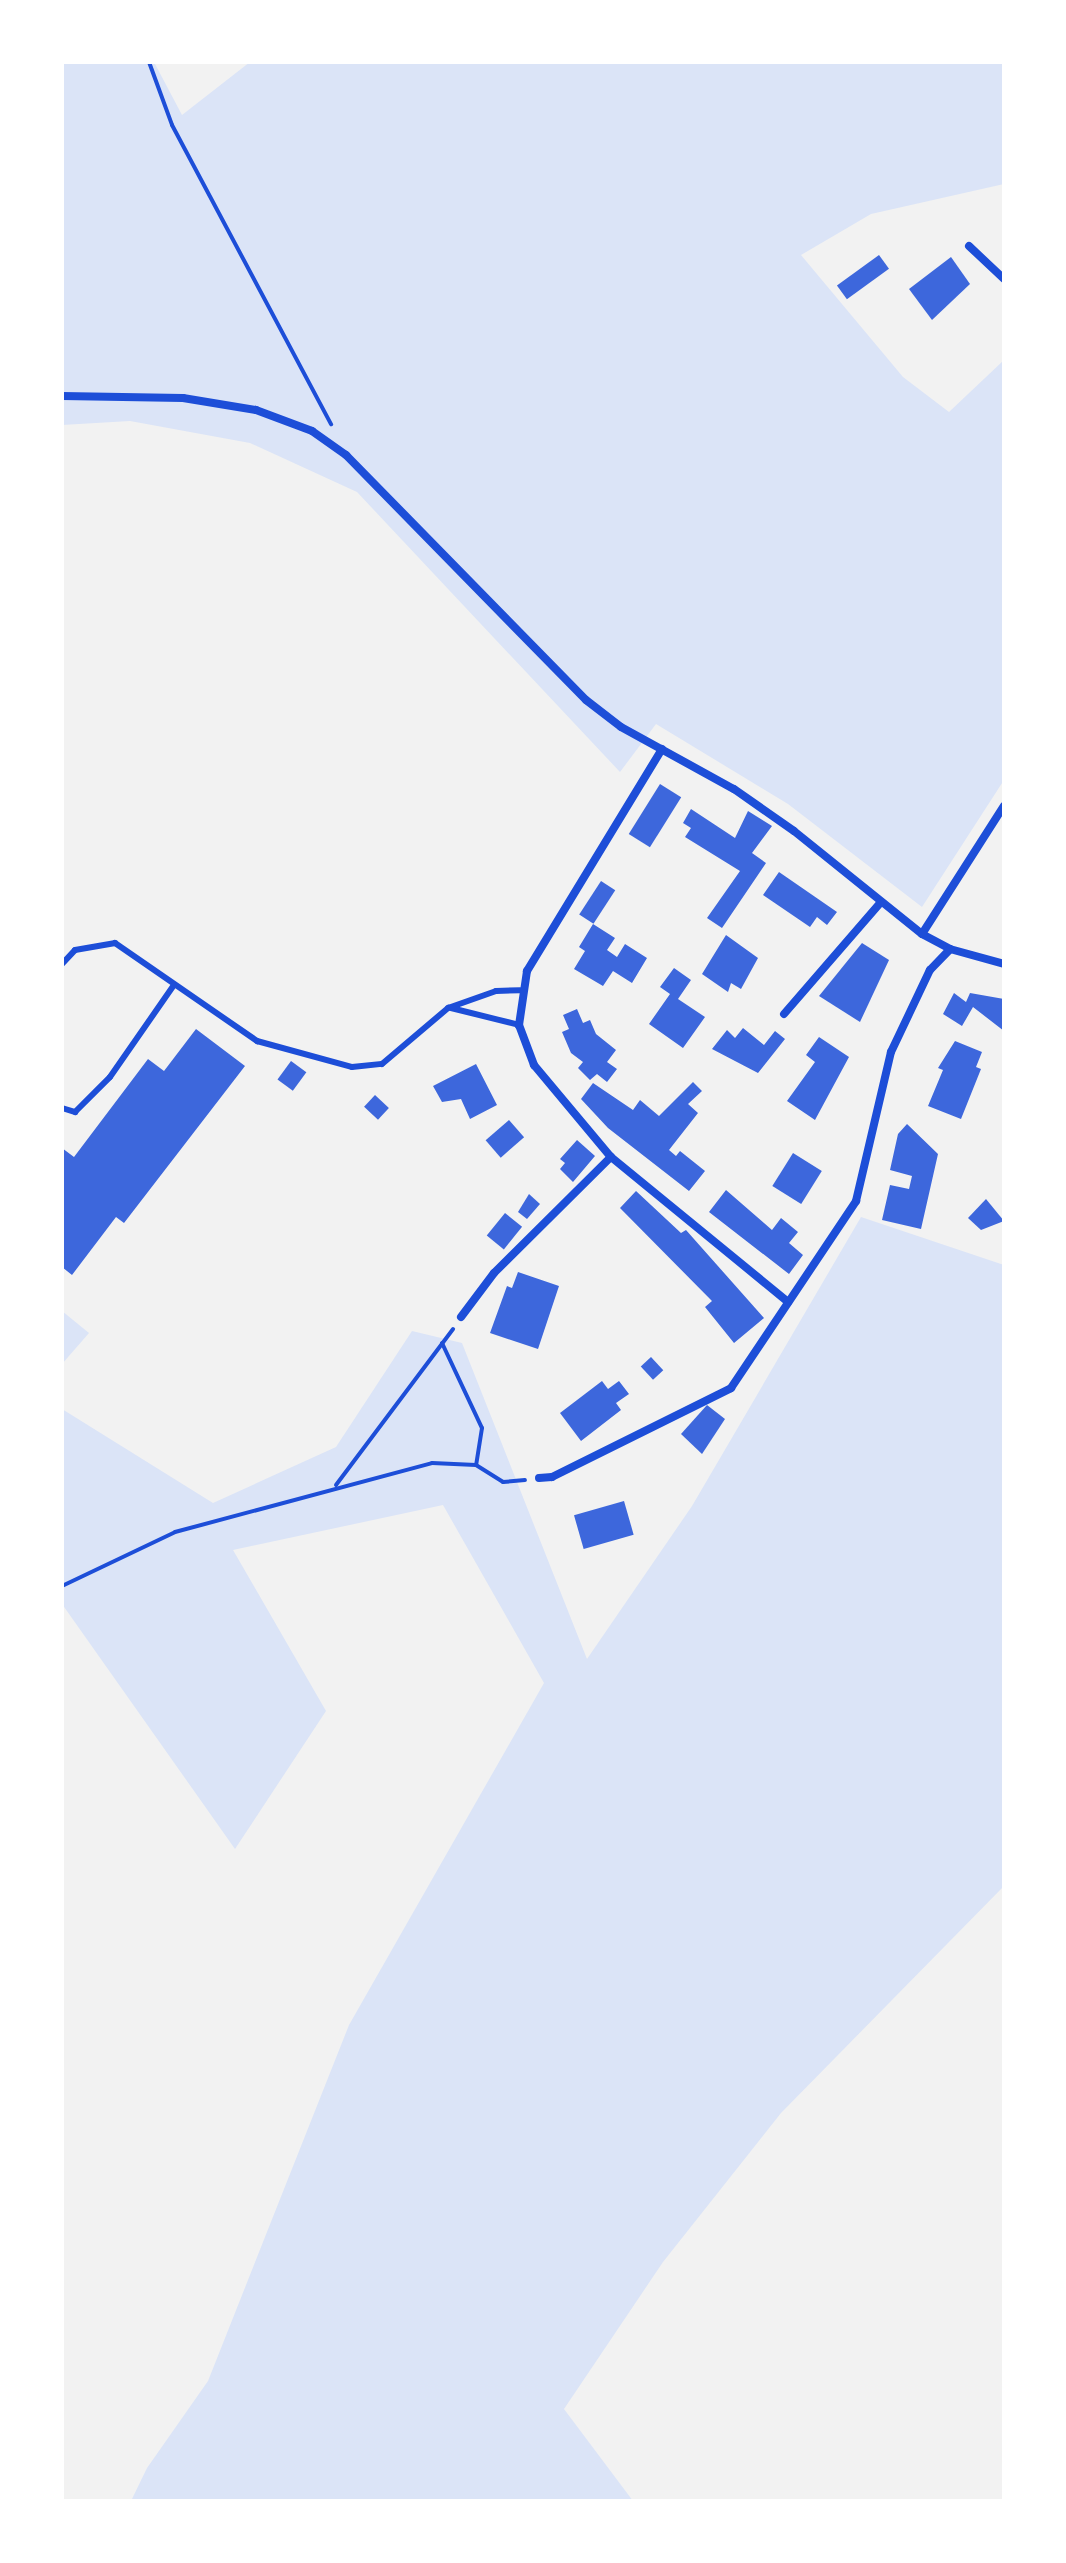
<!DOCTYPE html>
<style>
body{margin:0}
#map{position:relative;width:1066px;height:2563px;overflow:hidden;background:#f2f2f2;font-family:Lato,sans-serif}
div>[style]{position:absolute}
.green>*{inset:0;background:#dbe4f7}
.building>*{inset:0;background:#3d67dc;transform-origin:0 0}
.path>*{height:4px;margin:-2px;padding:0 2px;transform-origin:2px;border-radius:2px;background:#1d4ed8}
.service>*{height:6px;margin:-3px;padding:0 3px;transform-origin:3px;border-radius:3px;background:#1d4ed8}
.minor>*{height:8px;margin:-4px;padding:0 4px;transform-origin:4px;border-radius:4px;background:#1d4ed8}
span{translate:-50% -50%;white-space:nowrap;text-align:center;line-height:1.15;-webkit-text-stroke:8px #fff;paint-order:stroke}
.frame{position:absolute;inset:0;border:64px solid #fff;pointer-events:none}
</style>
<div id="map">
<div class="green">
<i style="clip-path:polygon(62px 62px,154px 62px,182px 115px,250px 62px,1004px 62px,1004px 184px,871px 214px,801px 255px,903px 377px,949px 412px,1004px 360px,1004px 780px,922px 907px,788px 804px,656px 724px,620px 772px,357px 492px,250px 443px,130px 421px,62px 425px)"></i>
<i style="clip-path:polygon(861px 1217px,1004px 1265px,1004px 1886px,781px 2113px,663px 2262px,564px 2409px,633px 2501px,131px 2501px,147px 2468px,208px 2381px,349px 2025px,544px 1683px,443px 1505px,233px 1550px,326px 1711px,235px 1849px,62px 1604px,62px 1409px,213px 1503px,336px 1447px,412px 1331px,462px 1343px,587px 1659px,692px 1506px)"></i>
<i style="clip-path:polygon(62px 1311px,89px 1333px,62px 1364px)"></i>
</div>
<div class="building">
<i style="left:879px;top:255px;width:17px;height:52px;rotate:54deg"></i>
<i style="clip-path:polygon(951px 257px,970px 284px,932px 320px,909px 289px)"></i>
<i style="left:660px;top:784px;width:25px;height:59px;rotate:32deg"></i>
<i style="clip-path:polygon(691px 809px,735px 838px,748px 811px,772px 826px,752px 853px,766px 863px,722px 928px,707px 918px,740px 871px,685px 837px,691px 828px,683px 823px)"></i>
<i style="clip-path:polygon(779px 872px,837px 912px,827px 925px,817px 917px,810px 927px,763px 895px)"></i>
<i style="left:601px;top:881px;width:17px;height:40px;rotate:33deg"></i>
<i style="clip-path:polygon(593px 924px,615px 938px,607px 950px,617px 957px,625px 944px,647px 958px,632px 983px,613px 971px,603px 986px,574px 969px,585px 951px,579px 947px)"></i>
<i style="clip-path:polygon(726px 935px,758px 958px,741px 989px,731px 983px,728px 992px,702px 974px)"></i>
<i style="clip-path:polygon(862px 943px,889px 960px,860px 1022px,819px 996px)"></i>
<i style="clip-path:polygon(674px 968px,691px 980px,678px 999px,705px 1017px,683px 1048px,649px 1024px,670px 994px,660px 987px)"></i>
<i style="clip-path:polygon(954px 993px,966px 1002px,970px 993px,1004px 999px,1004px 1031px,973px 1007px,962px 1026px,943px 1014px)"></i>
<i style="clip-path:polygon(577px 1009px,583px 1023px,590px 1020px,596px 1034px,616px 1050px,607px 1062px,617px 1069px,607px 1082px,597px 1074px,590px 1080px,578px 1068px,583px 1062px,571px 1053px,562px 1032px,569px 1029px,563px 1015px)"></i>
<i style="clip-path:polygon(743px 1028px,764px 1045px,775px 1031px,785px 1039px,758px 1073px,712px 1049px,727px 1030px,735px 1038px)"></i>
<i style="clip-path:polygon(196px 1029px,245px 1066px,124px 1223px,116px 1217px,72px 1275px,62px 1267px,62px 1148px,74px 1157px,148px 1059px,164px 1071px)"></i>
<i style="clip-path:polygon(819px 1037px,849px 1057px,815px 1120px,787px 1101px,815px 1062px,806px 1055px)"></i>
<i style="clip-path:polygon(955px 1041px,982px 1052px,976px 1067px,981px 1069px,961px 1119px,928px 1106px,943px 1070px,938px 1068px)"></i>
<i style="left:291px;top:1061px;width:19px;height:23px;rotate:36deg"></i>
<i style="clip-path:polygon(476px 1064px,497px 1105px,470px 1119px,461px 1099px,442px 1102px,433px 1086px)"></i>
<i style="clip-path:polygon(693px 1082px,702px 1091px,688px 1104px,698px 1113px,669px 1150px,676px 1156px,680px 1151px,705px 1171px,689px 1191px,608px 1128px,581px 1099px,593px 1083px,633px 1110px,640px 1100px,659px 1116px)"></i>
<i style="left:375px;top:1095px;width:19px;height:16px;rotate:43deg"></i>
<i style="left:509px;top:1120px;width:23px;height:31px;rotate:49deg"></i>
<i style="clip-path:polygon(907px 1124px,938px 1154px,921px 1229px,882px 1220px,890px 1185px,909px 1189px,912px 1176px,890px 1170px,898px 1134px)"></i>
<i style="clip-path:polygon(577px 1140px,595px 1156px,573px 1182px,560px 1169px,565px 1163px,560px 1159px)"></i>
<i style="left:793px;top:1153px;width:34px;height:39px;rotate:32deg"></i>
<i style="clip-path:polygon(726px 1190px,772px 1230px,781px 1218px,798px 1232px,789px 1243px,803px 1255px,789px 1274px,709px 1212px)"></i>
<i style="clip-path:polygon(636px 1191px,681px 1233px,686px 1230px,764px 1318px,734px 1343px,705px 1307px,712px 1301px,620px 1208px)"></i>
<i style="clip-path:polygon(529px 1194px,540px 1204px,527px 1219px,518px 1212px)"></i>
<i style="clip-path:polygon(986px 1199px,1004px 1221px,981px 1230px,968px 1218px)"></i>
<i style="left:505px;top:1213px;width:22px;height:29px;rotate:39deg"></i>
<i style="clip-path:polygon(518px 1272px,559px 1286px,538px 1349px,490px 1333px,507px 1286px,512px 1288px)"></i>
<i style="left:651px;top:1357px;width:18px;height:14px;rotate:47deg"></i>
<i style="clip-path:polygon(602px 1381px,608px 1389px,619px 1381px,629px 1394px,616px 1403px,621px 1410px,581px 1441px,560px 1413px)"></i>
<i style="clip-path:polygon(707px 1405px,725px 1419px,702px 1454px,681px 1434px)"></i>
<i style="left:624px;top:1501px;width:35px;height:52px;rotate:74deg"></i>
</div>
<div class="path">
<i style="left:149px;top:62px;width:67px;rotate:69.9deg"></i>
<i style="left:172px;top:125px;width:339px;rotate:62deg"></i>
<i style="left:442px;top:1343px;width:94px;rotate:64.8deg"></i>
<i style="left:482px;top:1428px;width:37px;rotate:99deg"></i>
<i style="left:336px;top:1485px;width:195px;rotate:-53.1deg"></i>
<i style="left:62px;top:1586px;width:125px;rotate:-25.5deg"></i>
<i style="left:175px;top:1532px;width:266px;rotate:-15deg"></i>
<i style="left:432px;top:1463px;width:44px;rotate:2.6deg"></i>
<i style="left:476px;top:1465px;width:32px;rotate:32deg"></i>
<i style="left:503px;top:1482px;width:22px;rotate:-5deg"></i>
</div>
<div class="service">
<i style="left:62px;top:964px;width:19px;rotate:-47deg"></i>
<i style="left:75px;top:950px;width:41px;rotate:-9.9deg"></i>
<i style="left:115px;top:943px;width:173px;rotate:34.6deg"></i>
<i style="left:257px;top:1041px;width:98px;rotate:15.3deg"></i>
<i style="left:352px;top:1067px;width:30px;rotate:-6deg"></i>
<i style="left:382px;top:1064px;width:87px;rotate:-40.3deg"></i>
<i style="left:448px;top:1008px;width:51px;rotate:-19.5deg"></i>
<i style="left:496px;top:991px;width:24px;rotate:-2deg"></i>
<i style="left:451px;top:1008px;width:70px;rotate:14deg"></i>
<i style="left:62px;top:1108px;width:14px;rotate:17deg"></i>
<i style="left:75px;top:1112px;width:49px;rotate:-45deg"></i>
<i style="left:110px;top:1077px;width:112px;rotate:-55.2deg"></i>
</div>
<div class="minor">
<i style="left:969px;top:246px;width:48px;rotate:43.3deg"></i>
<i style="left:62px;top:396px;width:121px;rotate:0.9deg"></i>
<i style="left:183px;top:398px;width:74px;rotate:9.3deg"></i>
<i style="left:256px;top:410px;width:60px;rotate:20.6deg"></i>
<i style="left:312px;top:431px;width:42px;rotate:35.2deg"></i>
<i style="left:346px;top:455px;width:343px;rotate:45.6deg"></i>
<i style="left:586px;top:700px;width:44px;rotate:37.6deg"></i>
<i style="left:621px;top:727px;width:129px;rotate:28.8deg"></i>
<i style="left:734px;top:789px;width:73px;rotate:35deg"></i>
<i style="left:794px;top:831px;width:164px;rotate:38.8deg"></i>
<i style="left:922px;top:934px;width:32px;rotate:28deg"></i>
<i style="left:950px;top:949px;width:56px;rotate:15.5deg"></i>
<i style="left:662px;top:749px;width:260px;rotate:121.3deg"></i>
<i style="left:527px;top:971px;width:55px;rotate:98.4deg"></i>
<i style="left:519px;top:1025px;width:43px;rotate:69.4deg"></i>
<i style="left:534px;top:1065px;width:120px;rotate:50.1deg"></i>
<i style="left:611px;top:1157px;width:229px;rotate:39.3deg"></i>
<i style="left:922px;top:934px;width:152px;rotate:-57.4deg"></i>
<i style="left:784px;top:1014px;width:148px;rotate:-49.1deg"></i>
<i style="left:461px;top:1317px;width:55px;rotate:-53.1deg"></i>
<i style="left:494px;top:1273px;width:165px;rotate:-44.8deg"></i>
<i style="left:539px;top:1478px;width:13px;rotate:-4deg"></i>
<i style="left:552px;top:1477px;width:200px;rotate:-26.4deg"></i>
<i style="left:731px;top:1388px;width:225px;rotate:-56.2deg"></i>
<i style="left:856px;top:1201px;width:153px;rotate:-76.8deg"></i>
<i style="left:891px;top:1052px;width:91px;rotate:-64.6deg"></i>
<i style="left:930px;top:970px;width:29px;rotate:-46deg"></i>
</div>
<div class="frame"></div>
</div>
